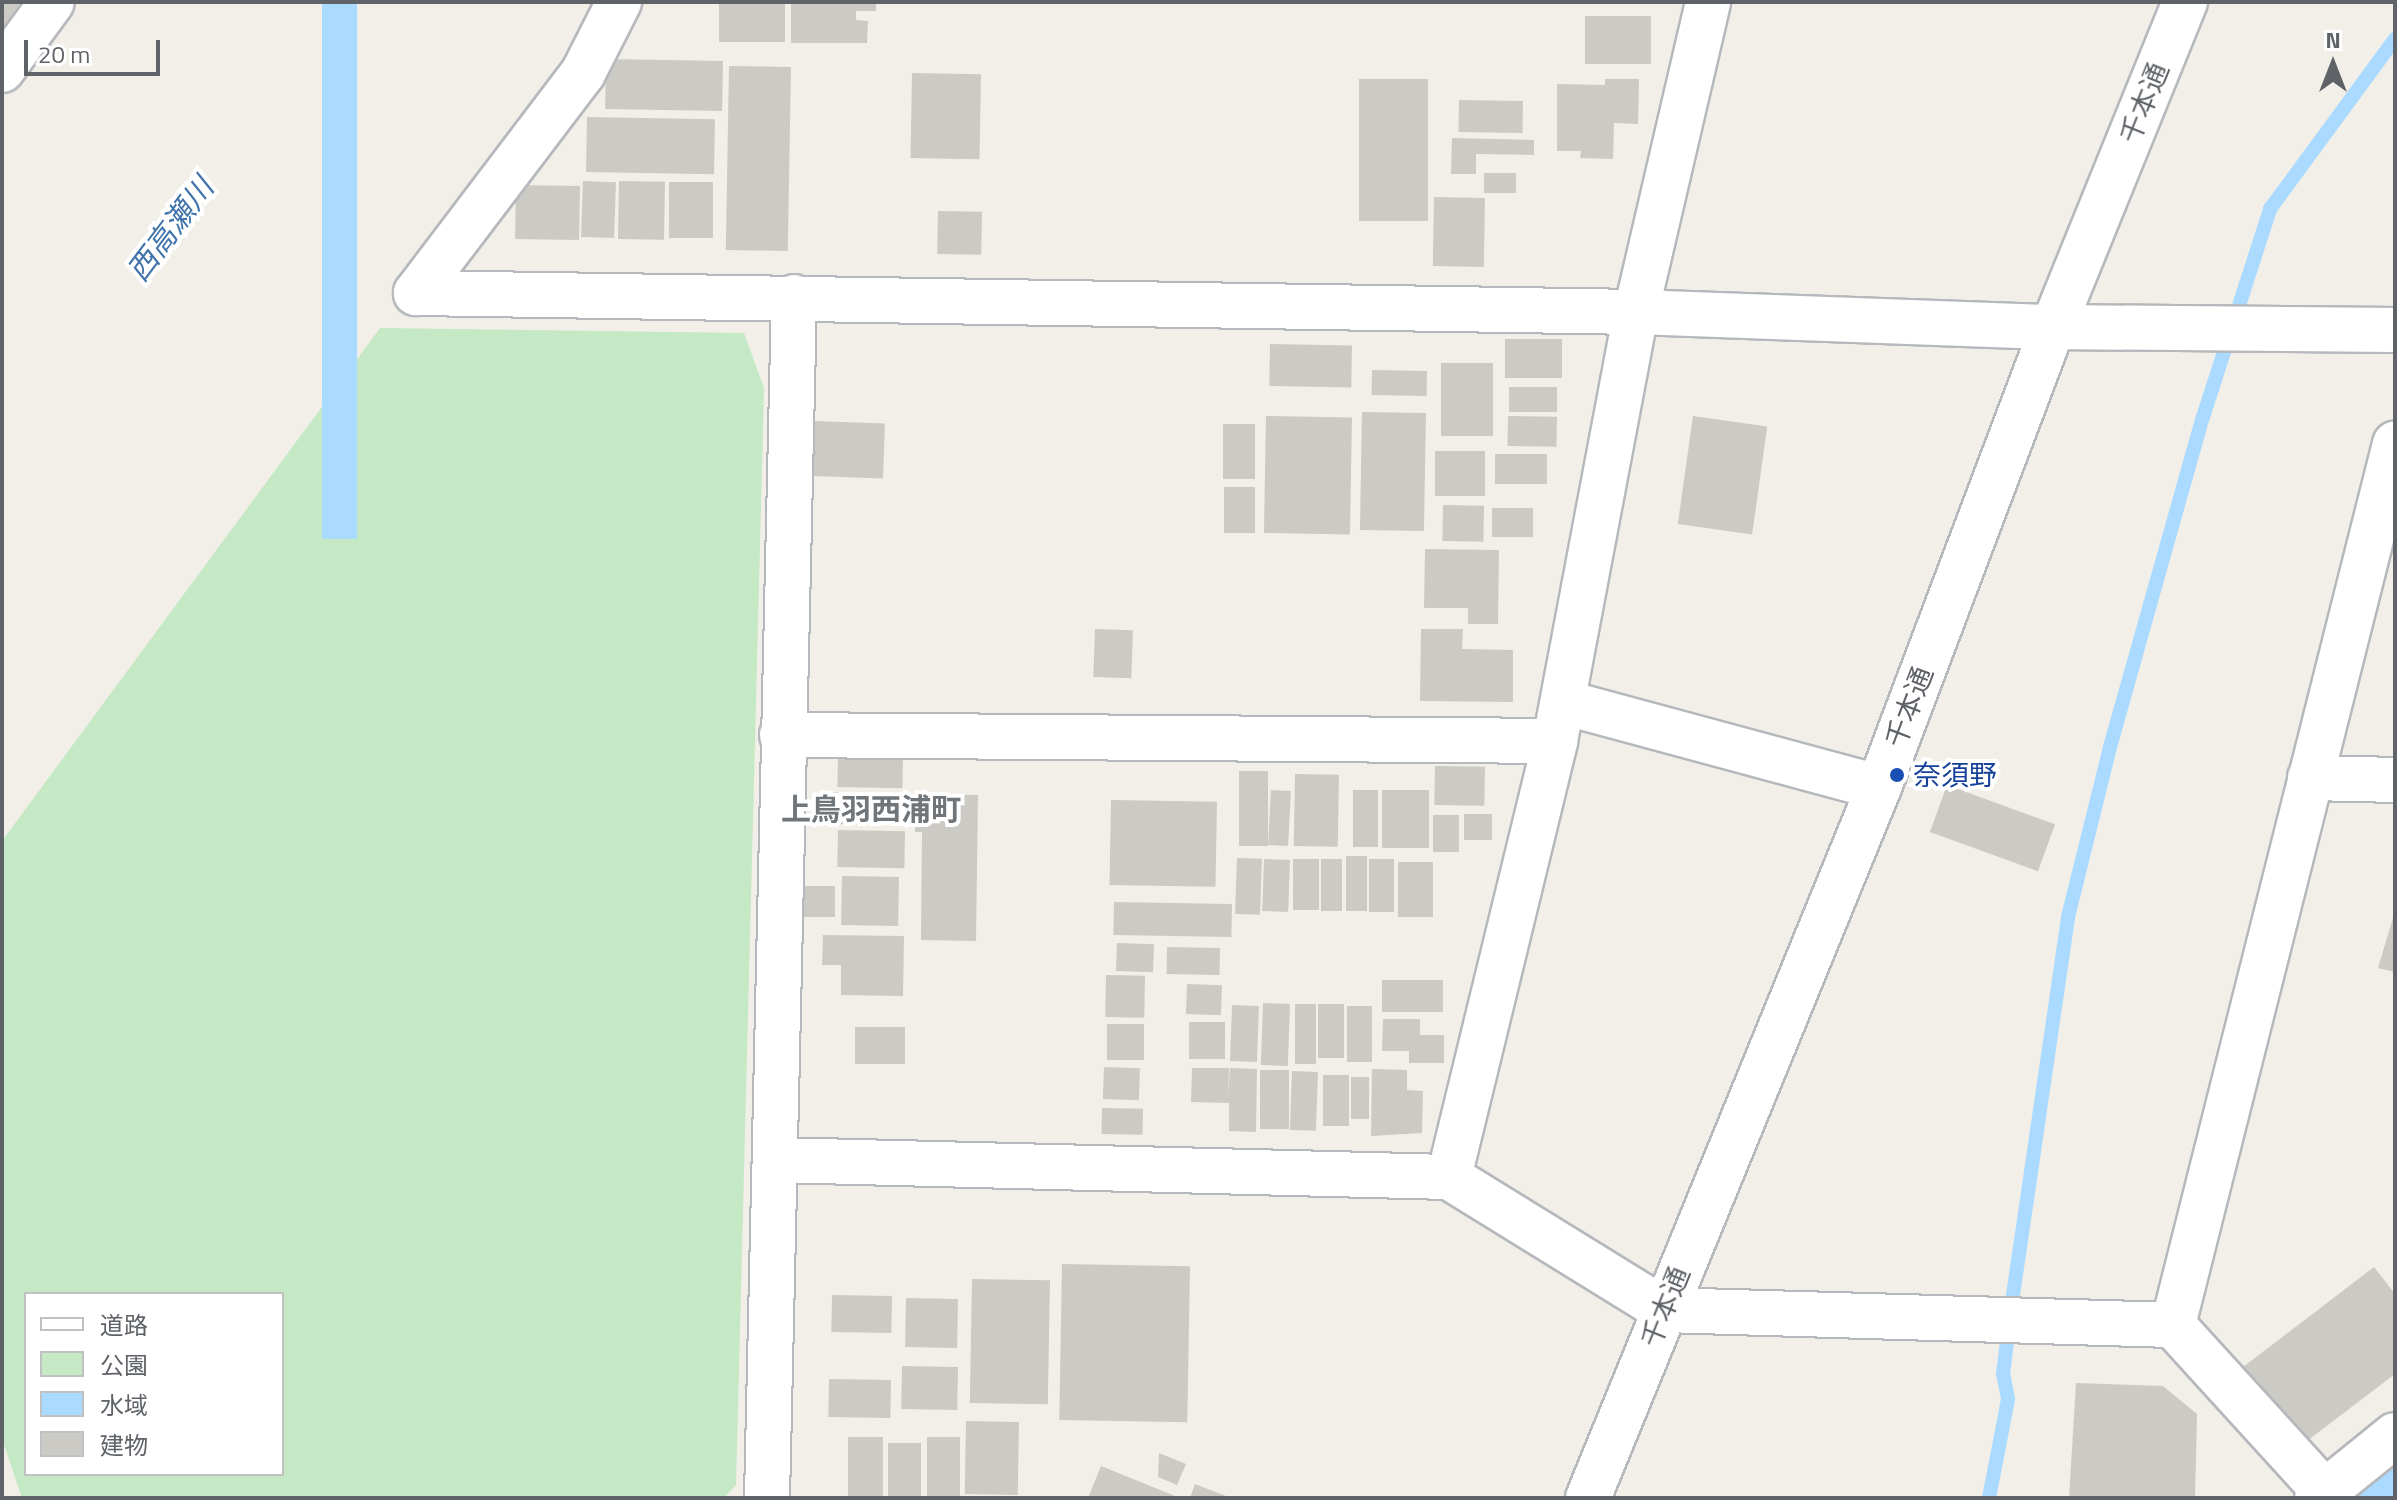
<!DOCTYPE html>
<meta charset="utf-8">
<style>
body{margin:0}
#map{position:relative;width:2397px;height:1500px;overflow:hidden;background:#f1efe8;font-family:"Titillium Web","Noto Sans JP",sans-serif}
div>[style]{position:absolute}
.green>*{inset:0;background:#c5e8c5}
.water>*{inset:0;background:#aadaff;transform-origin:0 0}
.stream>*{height:14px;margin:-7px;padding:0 7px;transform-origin:7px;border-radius:7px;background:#aadaff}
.river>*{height:82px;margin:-41px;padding:0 41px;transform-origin:41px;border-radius:41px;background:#aadaff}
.building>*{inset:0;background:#cccac5;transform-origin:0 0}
.roads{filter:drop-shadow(2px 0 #b5b8bc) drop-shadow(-2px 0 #b5b8bc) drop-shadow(0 2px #b5b8bc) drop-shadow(0 -2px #b5b8bc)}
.street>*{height:44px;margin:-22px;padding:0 22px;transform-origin:22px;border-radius:22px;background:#fff}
.dots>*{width:22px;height:22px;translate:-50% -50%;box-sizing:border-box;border:4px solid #fff;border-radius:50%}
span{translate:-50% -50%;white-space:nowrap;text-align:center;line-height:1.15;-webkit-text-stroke:8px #fff;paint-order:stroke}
.street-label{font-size:28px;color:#5f6368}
.transit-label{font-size:28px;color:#164399}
.left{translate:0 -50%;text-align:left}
.water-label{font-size:30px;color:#4174aa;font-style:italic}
.neighbourhood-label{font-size:30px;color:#70757a;font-weight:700}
.frame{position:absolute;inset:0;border:4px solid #5f6368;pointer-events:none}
.legend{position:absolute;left:24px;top:1292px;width:260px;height:184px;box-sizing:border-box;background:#fff;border:2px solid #bfc1c3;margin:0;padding:10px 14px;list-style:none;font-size:24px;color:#5f6368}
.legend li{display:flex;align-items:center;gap:16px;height:40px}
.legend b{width:40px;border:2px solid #bfc1c3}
.north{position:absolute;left:2293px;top:24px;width:80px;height:80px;-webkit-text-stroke:6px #fff;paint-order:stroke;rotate:0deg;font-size:22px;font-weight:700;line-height:32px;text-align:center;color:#5f6368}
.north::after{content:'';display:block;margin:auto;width:28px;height:36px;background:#5f6368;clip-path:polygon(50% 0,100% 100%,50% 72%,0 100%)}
.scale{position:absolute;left:24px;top:40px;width:136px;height:36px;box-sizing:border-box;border:4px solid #5f6368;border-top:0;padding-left:10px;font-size:24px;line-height:28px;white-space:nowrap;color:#5f6368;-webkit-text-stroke:6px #fff;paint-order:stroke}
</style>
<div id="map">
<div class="green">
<i style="clip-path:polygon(evenodd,380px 328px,744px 333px,764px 388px,736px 1485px,724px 1498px,22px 1498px,2px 1439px,2px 841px,380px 328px,26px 1294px,282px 1294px,282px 1474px,26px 1474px,26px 1294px)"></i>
</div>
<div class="water">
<i style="left:322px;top:2px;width:35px;height:537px"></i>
</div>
<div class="stream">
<i style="left:1989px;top:1498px;width:101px;rotate:-79.1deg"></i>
<i style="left:2008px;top:1399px;width:25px;rotate:-101deg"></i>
<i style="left:2003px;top:1374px;width:73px;rotate:-82.9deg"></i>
<i style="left:2012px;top:1302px;width:389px;rotate:-81.7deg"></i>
<i style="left:2068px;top:917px;width:175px;rotate:-76.1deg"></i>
<i style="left:2110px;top:747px;width:343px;rotate:-74.3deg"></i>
<i style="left:2203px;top:417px;width:219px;rotate:-72.1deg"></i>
<i style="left:2270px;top:209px;width:211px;rotate:-53.7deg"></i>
</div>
<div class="river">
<i style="left:2382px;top:1498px;width:18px;rotate:-43deg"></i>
</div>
<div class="building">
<i style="clip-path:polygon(2px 2px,21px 2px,2px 30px)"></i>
<i style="left:719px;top:2px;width:66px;height:40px"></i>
<i style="clip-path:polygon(791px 2px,876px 2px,876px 11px,856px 11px,856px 20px,868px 21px,867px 43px,791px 43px)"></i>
<i style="left:1585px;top:16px;width:66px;height:48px"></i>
<i style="left:606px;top:59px;width:117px;height:50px;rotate:1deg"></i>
<i style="left:729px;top:66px;width:62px;height:184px;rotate:1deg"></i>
<i style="left:912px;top:73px;width:69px;height:85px;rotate:1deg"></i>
<i style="left:1359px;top:79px;width:69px;height:142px"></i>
<i style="clip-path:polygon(1605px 79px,1639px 79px,1638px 124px,1614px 123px,1613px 159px,1580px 158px,1581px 151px,1557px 151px,1557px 84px,1605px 85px)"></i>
<i style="left:1459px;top:100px;width:64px;height:32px;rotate:1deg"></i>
<i style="left:587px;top:117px;width:128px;height:55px;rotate:1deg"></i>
<i style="clip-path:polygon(1452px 138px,1534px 140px,1534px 155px,1476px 154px,1476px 174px,1451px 174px)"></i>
<i style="left:1484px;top:173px;width:32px;height:20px"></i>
<i style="left:583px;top:181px;width:33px;height:56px;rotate:2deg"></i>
<i style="left:619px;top:181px;width:46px;height:58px;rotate:1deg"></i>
<i style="left:669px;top:182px;width:44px;height:56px"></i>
<i style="left:516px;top:185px;width:64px;height:54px;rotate:1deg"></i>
<i style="left:1434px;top:197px;width:51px;height:69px;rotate:1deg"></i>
<i style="left:938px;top:211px;width:44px;height:43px;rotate:1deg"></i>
<i style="left:1505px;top:339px;width:57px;height:39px"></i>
<i style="left:1270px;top:344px;width:82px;height:42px;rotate:1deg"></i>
<i style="left:1441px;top:363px;width:52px;height:73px"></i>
<i style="left:1372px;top:370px;width:55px;height:25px;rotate:1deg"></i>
<i style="left:1509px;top:387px;width:48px;height:25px"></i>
<i style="left:1362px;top:412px;width:64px;height:118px;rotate:1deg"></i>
<i style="left:1266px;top:416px;width:86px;height:117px;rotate:1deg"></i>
<i style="left:1508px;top:416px;width:49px;height:30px;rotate:1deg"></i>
<i style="left:1693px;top:416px;width:75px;height:109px;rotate:8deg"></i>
<i style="left:814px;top:421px;width:71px;height:55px;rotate:2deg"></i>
<i style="left:1223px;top:424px;width:32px;height:55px"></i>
<i style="left:1435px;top:451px;width:50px;height:45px"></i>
<i style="left:1495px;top:454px;width:52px;height:30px"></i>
<i style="left:1224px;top:487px;width:31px;height:46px"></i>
<i style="left:1443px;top:505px;width:41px;height:36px;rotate:1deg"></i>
<i style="left:1492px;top:508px;width:41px;height:29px"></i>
<i style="clip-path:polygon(1425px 549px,1499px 550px,1498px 624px,1468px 624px,1468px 608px,1424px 608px)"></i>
<i style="left:1095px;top:629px;width:38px;height:48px;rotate:2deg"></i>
<i style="clip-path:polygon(1421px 629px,1463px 629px,1462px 649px,1513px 650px,1513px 702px,1420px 701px)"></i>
<i style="left:838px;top:753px;width:65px;height:34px;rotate:1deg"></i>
<i style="left:1435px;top:766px;width:50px;height:39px;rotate:1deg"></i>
<i style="left:1239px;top:771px;width:29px;height:75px"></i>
<i style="left:1295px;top:774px;width:44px;height:72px;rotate:1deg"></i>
<i style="left:1947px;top:785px;width:115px;height:50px;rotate:20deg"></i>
<i style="left:1271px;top:790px;width:20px;height:55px;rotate:3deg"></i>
<i style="left:1353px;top:790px;width:25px;height:57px"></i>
<i style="left:1382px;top:790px;width:47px;height:58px"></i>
<i style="left:831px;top:792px;width:69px;height:32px;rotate:1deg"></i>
<i style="clip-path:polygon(915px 794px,978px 795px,976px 941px,921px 940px,922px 832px,915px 832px)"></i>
<i style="left:1111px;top:800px;width:106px;height:85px;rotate:1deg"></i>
<i style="left:1464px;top:814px;width:28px;height:26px"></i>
<i style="left:1433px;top:815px;width:26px;height:37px"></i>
<i style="left:838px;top:830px;width:67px;height:37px;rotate:1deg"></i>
<i style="left:1346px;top:856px;width:21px;height:55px"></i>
<i style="left:1237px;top:858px;width:25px;height:56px;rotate:2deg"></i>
<i style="left:1264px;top:859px;width:26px;height:52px;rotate:2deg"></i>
<i style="left:1293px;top:859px;width:26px;height:51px"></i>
<i style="left:1321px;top:859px;width:21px;height:52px"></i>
<i style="left:1369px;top:859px;width:25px;height:53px"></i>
<i style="left:1398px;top:862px;width:35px;height:55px"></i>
<i style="left:842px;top:876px;width:57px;height:49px;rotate:1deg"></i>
<i style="left:800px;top:886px;width:35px;height:31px"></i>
<i style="left:1114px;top:902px;width:118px;height:33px;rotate:1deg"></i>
<i style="clip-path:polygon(2395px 911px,2395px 972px,2378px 968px)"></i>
<i style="clip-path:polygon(823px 935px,904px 936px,903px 996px,841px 995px,841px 965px,822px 965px)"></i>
<i style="left:1117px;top:943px;width:37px;height:28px;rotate:2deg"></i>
<i style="left:1167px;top:947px;width:53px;height:27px;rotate:1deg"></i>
<i style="left:1106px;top:975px;width:39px;height:42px;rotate:1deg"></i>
<i style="left:1382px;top:980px;width:61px;height:32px"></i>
<i style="left:1187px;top:984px;width:35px;height:30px;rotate:2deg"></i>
<i style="left:1263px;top:1003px;width:27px;height:62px;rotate:2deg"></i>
<i style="left:1295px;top:1004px;width:21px;height:60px"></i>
<i style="left:1318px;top:1004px;width:26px;height:54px"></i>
<i style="left:1232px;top:1005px;width:27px;height:56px;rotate:2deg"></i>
<i style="left:1347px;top:1006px;width:25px;height:56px"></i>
<i style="clip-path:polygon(1383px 1019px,1420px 1019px,1420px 1035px,1444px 1035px,1444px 1063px,1409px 1063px,1409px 1051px,1382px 1051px)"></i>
<i style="left:1189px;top:1022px;width:36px;height:37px"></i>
<i style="left:1107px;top:1024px;width:37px;height:36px"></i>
<i style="left:855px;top:1027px;width:50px;height:37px"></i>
<i style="left:1104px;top:1067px;width:36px;height:32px;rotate:2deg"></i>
<i style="clip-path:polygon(1192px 1068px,1229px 1068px,1228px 1099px,1230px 1068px,1257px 1069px,1256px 1132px,1229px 1131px,1229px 1103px,1191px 1102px)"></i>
<i style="clip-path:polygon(1372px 1069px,1407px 1070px,1407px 1090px,1423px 1091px,1422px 1133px,1371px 1136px)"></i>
<i style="left:1260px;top:1070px;width:29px;height:59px"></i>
<i style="left:1292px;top:1071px;width:26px;height:59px;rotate:2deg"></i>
<i style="left:1323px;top:1075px;width:26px;height:51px"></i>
<i style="left:1351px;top:1077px;width:18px;height:42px"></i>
<i style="left:1102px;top:1108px;width:41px;height:26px;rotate:1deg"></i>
<i style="left:1062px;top:1264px;width:128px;height:156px;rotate:1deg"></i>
<i style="clip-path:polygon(2374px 1267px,2395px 1294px,2395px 1374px,2303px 1444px,2243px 1367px)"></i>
<i style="left:972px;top:1279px;width:78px;height:124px;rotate:1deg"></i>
<i style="left:832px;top:1295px;width:60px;height:37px;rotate:1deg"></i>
<i style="left:906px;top:1298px;width:52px;height:49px;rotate:1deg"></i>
<i style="left:902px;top:1366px;width:56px;height:43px;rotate:1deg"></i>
<i style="left:829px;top:1379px;width:62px;height:38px;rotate:1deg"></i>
<i style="clip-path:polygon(2076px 1383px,2163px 1386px,2197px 1414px,2195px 1498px,2069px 1498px)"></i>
<i style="left:966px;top:1421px;width:53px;height:73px;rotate:1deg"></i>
<i style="left:848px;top:1437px;width:35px;height:61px"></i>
<i style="left:927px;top:1437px;width:33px;height:59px"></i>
<i style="left:888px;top:1443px;width:33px;height:55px"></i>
<i style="clip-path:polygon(1159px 1453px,1186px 1464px,1177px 1485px,1158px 1477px)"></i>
<i style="clip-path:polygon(1101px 1466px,1180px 1498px,1088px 1498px)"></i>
<i style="clip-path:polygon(1195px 1484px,1231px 1498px,1190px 1498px)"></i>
</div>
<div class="roads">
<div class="street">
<i style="left:2px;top:70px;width:84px;rotate:-53.7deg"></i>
<i style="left:416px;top:293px;width:1220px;rotate:0.89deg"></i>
<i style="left:1636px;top:312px;width:417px;rotate:2.1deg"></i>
<i style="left:2053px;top:327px;width:342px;rotate:0.5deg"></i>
<i style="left:416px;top:293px;width:276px;rotate:-52.8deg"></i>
<i style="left:583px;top:73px;width:80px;rotate:-63.1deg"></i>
<i style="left:1563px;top:702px;width:327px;rotate:15.1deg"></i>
<i style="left:782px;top:735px;width:773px;rotate:0.44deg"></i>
<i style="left:2310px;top:778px;width:85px;rotate:1.3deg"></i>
<i style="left:777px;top:1160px;width:672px;rotate:1.45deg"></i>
<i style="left:1449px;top:1177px;width:253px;rotate:31.7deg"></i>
<i style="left:1664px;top:1310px;width:509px;rotate:1.69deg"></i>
<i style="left:1449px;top:1177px;width:449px;rotate:-76.3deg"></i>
<i style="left:1555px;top:741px;width:437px;rotate:-79.3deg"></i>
<i style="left:1636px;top:312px;width:318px;rotate:-76.9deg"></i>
<i style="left:2324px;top:1491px;width:224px;rotate:-132.3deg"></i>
<i style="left:2173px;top:1325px;width:909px;rotate:-75.86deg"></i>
<i style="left:767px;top:1498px;width:1201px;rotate:-88.71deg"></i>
<i style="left:1588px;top:1498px;width:768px;rotate:-67.74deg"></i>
<i style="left:1879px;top:787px;width:492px;rotate:-69.3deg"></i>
<i style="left:2053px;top:327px;width:351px;rotate:-67.9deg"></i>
<i style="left:2317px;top:1498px;width:100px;rotate:-38.9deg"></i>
</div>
</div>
<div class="dots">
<i style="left:1897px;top:775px;background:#1a4fb4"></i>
</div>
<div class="street-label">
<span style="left:2144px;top:103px;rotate:-68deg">千本通</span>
<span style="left:1909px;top:707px;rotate:-69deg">千本通</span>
<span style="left:1665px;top:1307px;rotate:-68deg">千本通</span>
</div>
<div class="transit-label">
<span class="left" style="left:1913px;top:775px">奈須野</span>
</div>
<div class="water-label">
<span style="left:170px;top:229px;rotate:-53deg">西高瀬川</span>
</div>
<div class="neighbourhood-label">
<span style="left:871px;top:809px">上鳥羽西浦町</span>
</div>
<div class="frame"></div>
<ul class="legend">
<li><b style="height:10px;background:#fff"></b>道路</li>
<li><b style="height:22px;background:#c5e8c5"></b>公園</li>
<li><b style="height:22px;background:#aadaff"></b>水域</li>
<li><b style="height:22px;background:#cccac5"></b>建物</li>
</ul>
<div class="north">N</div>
<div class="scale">20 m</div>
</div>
